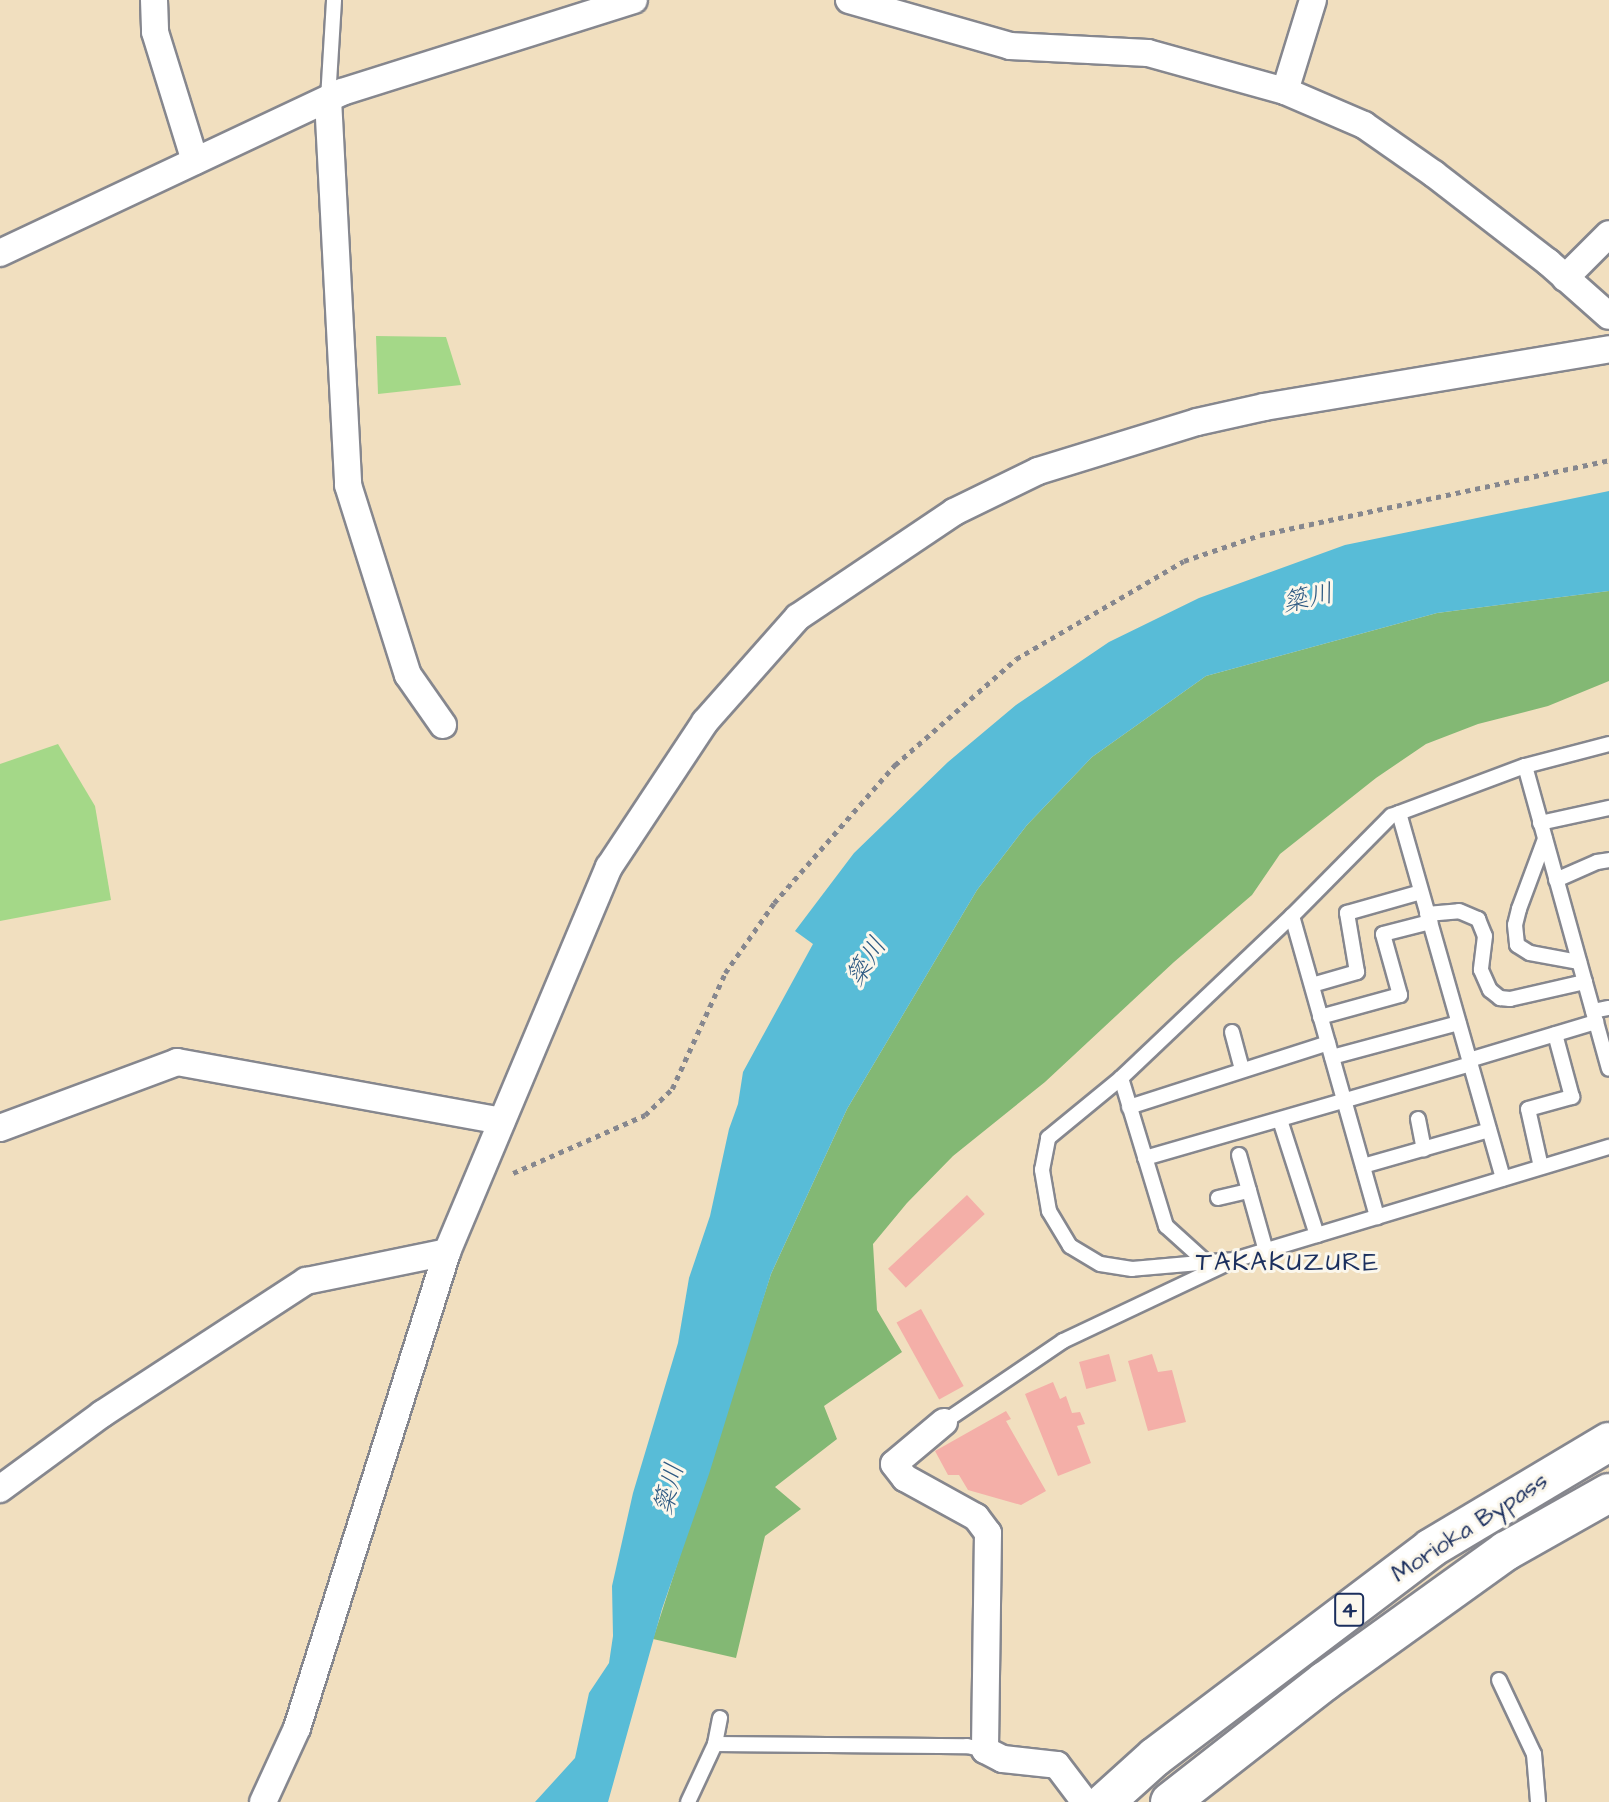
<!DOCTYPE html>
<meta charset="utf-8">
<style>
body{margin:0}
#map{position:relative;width:1609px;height:1802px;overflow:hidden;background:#f1dfbf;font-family:"Architects Daughter","Klee One",sans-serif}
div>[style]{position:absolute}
.green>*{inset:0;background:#a4d888}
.forest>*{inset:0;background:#83b874}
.water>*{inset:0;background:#58bcd7}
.building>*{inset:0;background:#f4afa8;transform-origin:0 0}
.path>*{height:4.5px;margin-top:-2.25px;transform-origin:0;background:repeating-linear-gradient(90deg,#86878e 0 5px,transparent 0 10px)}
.roads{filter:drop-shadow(2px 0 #86878e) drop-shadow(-2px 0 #86878e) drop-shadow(0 2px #86878e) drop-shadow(0 -2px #86878e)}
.lane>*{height:14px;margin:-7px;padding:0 7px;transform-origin:7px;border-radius:7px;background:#fff}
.street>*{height:26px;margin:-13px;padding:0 13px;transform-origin:13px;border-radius:13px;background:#fff}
.highway>*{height:38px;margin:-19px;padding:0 19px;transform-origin:19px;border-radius:19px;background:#fff}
span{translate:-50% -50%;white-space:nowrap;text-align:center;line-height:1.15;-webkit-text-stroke:6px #fbf7ec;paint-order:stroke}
.shield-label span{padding:2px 5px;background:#fbf7ec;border:2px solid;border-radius:5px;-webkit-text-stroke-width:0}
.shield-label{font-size:23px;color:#1b2f5e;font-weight:700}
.street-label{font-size:24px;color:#1b2f5e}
.water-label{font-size:26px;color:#2d5982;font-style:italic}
.neighbourhood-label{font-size:26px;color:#1b2f5e;letter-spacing:2px}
</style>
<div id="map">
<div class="green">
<i style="clip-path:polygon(376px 336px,446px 337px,461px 385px,378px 394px)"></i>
<i style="clip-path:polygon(58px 744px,95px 806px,111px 900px,0 921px,0 764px)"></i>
</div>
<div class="forest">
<i style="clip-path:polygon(1609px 591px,1609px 681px,1548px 706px,1478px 724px,1426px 744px,1376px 778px,1280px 854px,1252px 895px,1174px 962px,1045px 1082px,953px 1156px,907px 1203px,873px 1244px,877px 1310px,902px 1352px,824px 1406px,837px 1439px,775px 1487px,801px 1509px,765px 1536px,736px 1658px,653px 1639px,771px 1274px,847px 1109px,977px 890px,1027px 825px,1092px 757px,1206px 676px,1437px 613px)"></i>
</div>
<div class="water">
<i style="clip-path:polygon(1609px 491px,1609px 591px,1437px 613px,1206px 676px,1092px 757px,1027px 825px,977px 890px,847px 1109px,771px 1274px,709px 1474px,662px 1609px,608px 1802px,535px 1802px,575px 1758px,589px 1693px,609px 1663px,613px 1636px,612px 1586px,633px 1493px,678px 1343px,689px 1278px,710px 1216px,729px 1129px,738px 1104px,743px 1072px,813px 944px,795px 931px,854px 853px,948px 762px,1016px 705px,1109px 642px,1199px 598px,1345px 545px)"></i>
</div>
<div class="building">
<i style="left:967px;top:1195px;width:26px;height:108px;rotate:47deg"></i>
<i style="left:921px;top:1309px;width:88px;height:28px;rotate:61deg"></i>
<i style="left:1109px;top:1354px;width:28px;height:31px;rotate:75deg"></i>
<i style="clip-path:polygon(1152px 1354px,1158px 1372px,1172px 1370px,1186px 1422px,1148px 1431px,1128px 1361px)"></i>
<i style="clip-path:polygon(1053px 1382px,1060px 1399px,1066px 1396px,1072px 1413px,1080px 1412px,1085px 1424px,1077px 1426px,1091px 1463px,1058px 1476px,1025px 1394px)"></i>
<i style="clip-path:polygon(1006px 1411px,1011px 1419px,1006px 1421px,1046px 1491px,1021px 1505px,968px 1490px,959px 1475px,948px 1475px,935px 1451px)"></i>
</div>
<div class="path">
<i style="left:513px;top:1173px;width:144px;rotate:-23.7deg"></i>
<i style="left:645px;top:1115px;width:37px;rotate:-44deg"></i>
<i style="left:672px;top:1089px;width:128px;rotate:-65.4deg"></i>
<i style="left:725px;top:973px;width:85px;rotate:-55deg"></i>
<i style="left:774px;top:903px;width:184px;rotate:-48.8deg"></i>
<i style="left:895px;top:765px;width:161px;rotate:-41.2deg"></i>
<i style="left:1016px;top:659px;width:194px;rotate:-30.3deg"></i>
<i style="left:1184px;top:561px;width:80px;rotate:-18.9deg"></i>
<i style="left:1260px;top:535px;width:357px;rotate:-12.1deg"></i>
</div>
<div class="roads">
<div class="lane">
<i style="left:328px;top:99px;width:99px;rotate:-86.5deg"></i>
<i style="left:1525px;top:766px;width:314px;rotate:74.5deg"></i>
<i style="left:1399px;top:813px;width:380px;rotate:74.1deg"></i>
<i style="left:1540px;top:823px;width:71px;rotate:-12.3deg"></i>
<i style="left:1545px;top:839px;width:75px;rotate:110.4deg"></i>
<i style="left:1519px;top:909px;width:16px;rotate:104deg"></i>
<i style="left:1515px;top:925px;width:20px;rotate:84deg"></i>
<i style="left:1517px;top:945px;width:15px;rotate:32deg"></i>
<i style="left:1530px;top:953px;width:50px;rotate:10.4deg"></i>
<i style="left:1556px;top:880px;width:45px;rotate:-23.7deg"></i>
<i style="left:1597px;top:862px;width:12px;rotate:-9deg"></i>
<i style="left:1427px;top:914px;width:32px;rotate:-5deg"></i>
<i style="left:1459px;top:911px;width:21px;rotate:23deg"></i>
<i style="left:1478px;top:919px;width:18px;rotate:68deg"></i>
<i style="left:1485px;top:936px;width:34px;rotate:97deg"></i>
<i style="left:1481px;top:970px;width:22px;rotate:66deg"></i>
<i style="left:1490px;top:990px;width:13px;rotate:39deg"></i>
<i style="left:1500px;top:998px;width:10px;rotate:6deg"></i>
<i style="left:1510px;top:999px;width:77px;rotate:-12.8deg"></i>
<i style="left:1292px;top:916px;width:313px;rotate:74.2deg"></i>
<i style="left:1312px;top:985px;width:47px;rotate:-16.1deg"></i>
<i style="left:1357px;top:972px;width:60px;rotate:-99.6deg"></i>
<i style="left:1347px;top:913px;width:77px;rotate:-15.8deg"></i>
<i style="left:1593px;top:1011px;width:16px;rotate:-11deg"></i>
<i style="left:1320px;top:1017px;width:83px;rotate:-15.4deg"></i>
<i style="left:1400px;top:995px;width:63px;rotate:-105.6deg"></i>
<i style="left:1383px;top:934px;width:49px;rotate:-14.3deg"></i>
<i style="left:1232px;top:1032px;width:39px;rotate:75deg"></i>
<i style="left:1332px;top:1057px;width:131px;rotate:-15deg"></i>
<i style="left:1469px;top:1060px;width:133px;rotate:-16.7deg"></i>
<i style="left:1121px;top:1078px;width:155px;rotate:73.1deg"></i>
<i style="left:1166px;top:1226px;width:55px;rotate:42.1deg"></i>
<i style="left:1129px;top:1107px;width:209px;rotate:-17.8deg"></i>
<i style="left:1418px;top:1119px;width:31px;rotate:79deg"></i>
<i style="left:1280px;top:1120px;width:121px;rotate:72.2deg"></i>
<i style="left:1239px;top:1155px;width:100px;rotate:74.3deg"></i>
<i style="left:1145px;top:1158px;width:339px;rotate:-16.1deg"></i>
<i style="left:1363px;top:1166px;width:131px;rotate:-15.9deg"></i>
<i style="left:1541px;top:1167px;width:59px;rotate:-102.6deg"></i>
<i style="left:1528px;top:1109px;width:46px;rotate:-15.3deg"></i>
<i style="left:1572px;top:1097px;width:65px;rotate:-105.1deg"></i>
<i style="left:1218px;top:1198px;width:32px;rotate:-13deg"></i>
<i style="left:1234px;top:1260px;width:102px;rotate:175deg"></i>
<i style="left:1132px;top:1269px;width:32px;rotate:-171deg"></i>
<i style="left:1100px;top:1264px;width:35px;rotate:-149deg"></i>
<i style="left:1070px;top:1246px;width:41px;rotate:-121deg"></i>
<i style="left:1049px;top:1211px;width:42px;rotate:-99.7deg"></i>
<i style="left:1042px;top:1170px;width:33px;rotate:-79deg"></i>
<i style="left:1048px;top:1138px;width:94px;rotate:-39.4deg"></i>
<i style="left:1121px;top:1078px;width:236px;rotate:-43.5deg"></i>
<i style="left:1292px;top:916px;width:141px;rotate:-45.3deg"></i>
<i style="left:1391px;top:816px;width:143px;rotate:-20.5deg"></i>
<i style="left:1525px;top:766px;width:87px;rotate:-14.7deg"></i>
<i style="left:944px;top:1422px;width:144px;rotate:-34.2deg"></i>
<i style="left:1063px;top:1341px;width:189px;rotate:-25.3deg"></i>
<i style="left:1234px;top:1260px;width:392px;rotate:-16.8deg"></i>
<i style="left:1499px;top:1680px;width:82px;rotate:64.7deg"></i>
<i style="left:1534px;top:1754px;width:48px;rotate:85.2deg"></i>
<i style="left:720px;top:1718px;width:26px;rotate:101deg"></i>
<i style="left:715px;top:1744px;width:252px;rotate:0.5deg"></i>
<i style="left:967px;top:1746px;width:18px;rotate:13deg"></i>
<i style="left:688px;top:1802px;width:64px;rotate:-65deg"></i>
</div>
<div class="street">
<i style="left:154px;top:0;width:32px;rotate:88deg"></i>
<i style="left:155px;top:32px;width:135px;rotate:72.8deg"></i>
<i style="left:849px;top:0;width:167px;rotate:15.9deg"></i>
<i style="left:1010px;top:46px;width:138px;rotate:2.9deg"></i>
<i style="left:1148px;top:53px;width:142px;rotate:15.5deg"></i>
<i style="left:1285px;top:91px;width:86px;rotate:23.3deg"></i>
<i style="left:1364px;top:125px;width:85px;rotate:35deg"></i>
<i style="left:1434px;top:174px;width:144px;rotate:37.7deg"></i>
<i style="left:1548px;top:262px;width:81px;rotate:41.5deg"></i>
<i style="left:1285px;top:91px;width:95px;rotate:-72.9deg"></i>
<i style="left:328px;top:99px;width:387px;rotate:87deg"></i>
<i style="left:348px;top:485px;width:199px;rotate:72.5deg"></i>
<i style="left:408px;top:675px;width:61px;rotate:55deg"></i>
<i style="left:0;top:253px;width:378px;rotate:-25.2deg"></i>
<i style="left:342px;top:92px;width:306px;rotate:-17.5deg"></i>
<i style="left:1565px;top:278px;width:62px;rotate:-45deg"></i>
<i style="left:0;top:1128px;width:189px;rotate:-20.4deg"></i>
<i style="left:177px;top:1062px;width:330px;rotate:10.3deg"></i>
<i style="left:944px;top:1422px;width:65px;rotate:140deg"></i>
<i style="left:894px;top:1464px;width:18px;rotate:52deg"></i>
<i style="left:905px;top:1478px;width:81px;rotate:28.8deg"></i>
<i style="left:976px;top:1517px;width:20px;rotate:53deg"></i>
<i style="left:988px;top:1533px;width:217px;rotate:90.8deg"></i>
<i style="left:985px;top:1750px;width:20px;rotate:27deg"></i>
<i style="left:1003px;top:1759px;width:54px;rotate:6.3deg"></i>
<i style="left:1057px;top:1765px;width:46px;rotate:52.9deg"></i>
<i style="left:0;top:1489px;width:127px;rotate:-36.3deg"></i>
<i style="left:102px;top:1414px;width:244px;rotate:-33.1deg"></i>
<i style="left:306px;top:1281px;width:144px;rotate:-11.6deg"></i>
<i style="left:263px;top:1802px;width:81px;rotate:-65.3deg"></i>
<i style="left:297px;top:1728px;width:499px;rotate:-72.5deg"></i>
<i style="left:447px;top:1252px;width:418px;rotate:-67.2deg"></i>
<i style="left:609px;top:867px;width:174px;rotate:-56.5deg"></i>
<i style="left:705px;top:722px;width:140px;rotate:-48.5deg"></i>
<i style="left:798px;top:617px;width:188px;rotate:-33.9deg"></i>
<i style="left:954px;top:512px;width:93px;rotate:-26deg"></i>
<i style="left:1038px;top:471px;width:166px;rotate:-17.1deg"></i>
<i style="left:1197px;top:422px;width:69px;rotate:-12.6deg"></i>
<i style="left:1264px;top:407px;width:350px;rotate:-9.5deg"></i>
</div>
<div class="highway">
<i style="left:1105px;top:1802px;width:67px;rotate:-42deg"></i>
<i style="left:1155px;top:1757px;width:346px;rotate:-37.1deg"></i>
<i style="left:1431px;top:1548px;width:207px;rotate:-30.8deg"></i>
<i style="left:1170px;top:1802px;width:197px;rotate:-38deg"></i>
<i style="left:1325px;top:1681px;width:223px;rotate:-35.7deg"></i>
<i style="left:1506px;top:1551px;width:118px;rotate:-29.4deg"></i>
</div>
</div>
<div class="shield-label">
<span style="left:1349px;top:1610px">4</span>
</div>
<div class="street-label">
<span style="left:1470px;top:1528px;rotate:-33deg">Morioka Bypass</span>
</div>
<div class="water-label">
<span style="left:1308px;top:599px;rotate:-13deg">簗川</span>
<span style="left:867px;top:962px;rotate:-58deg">簗川</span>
<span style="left:670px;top:1489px;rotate:-76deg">簗川</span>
</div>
<div class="neighbourhood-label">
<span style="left:1288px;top:1263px">TAKAKUZURE</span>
</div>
</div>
